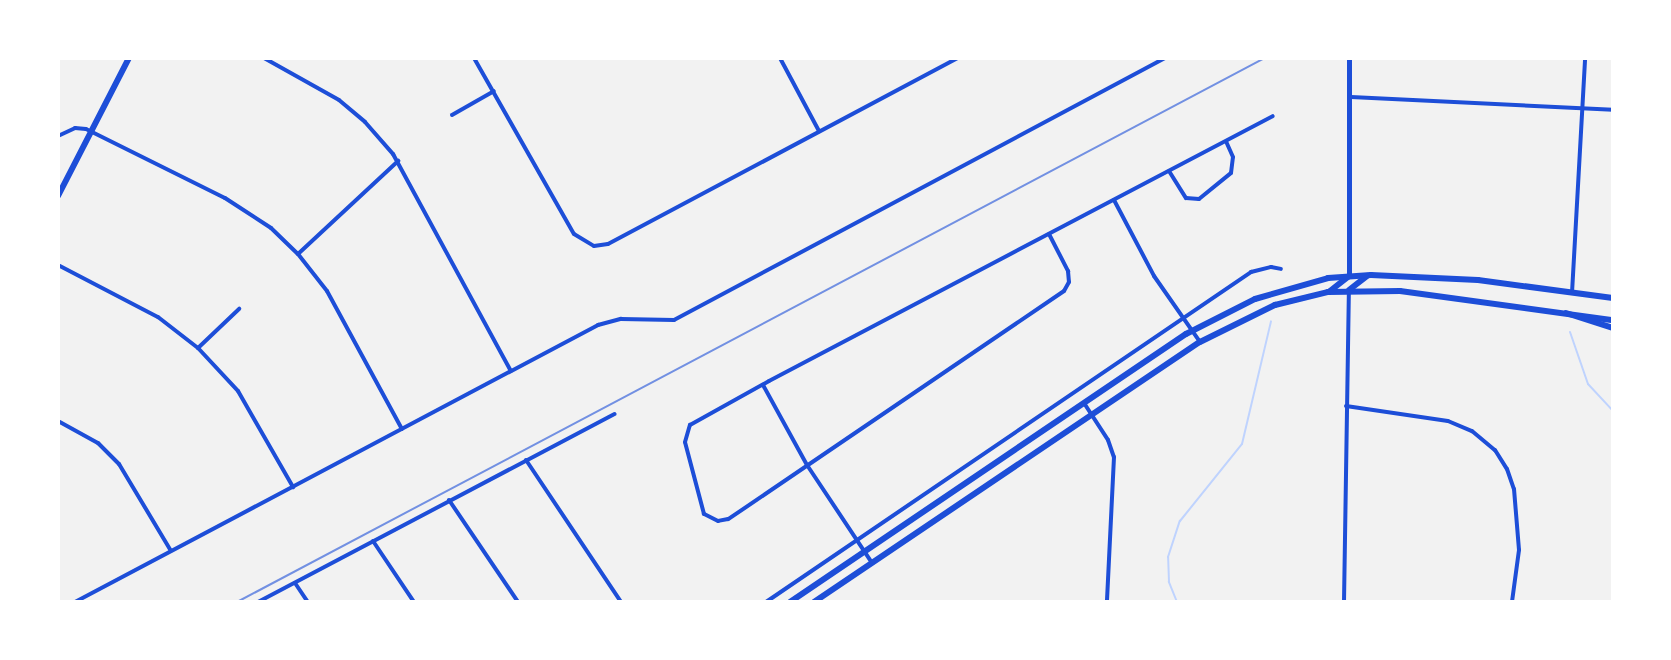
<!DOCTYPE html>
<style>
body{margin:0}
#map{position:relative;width:1671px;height:660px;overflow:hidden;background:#f2f2f2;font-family:"IBM Plex Sans",sans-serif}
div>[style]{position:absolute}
.stream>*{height:2px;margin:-1px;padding:0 1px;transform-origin:1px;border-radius:1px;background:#bfd3fe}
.minor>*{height:4px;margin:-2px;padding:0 2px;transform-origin:2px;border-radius:2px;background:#1d4ed8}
.tertiary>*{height:5px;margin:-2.5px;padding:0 2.5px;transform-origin:2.5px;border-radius:2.5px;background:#1d4ed8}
.secondary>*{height:6px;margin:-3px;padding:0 3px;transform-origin:3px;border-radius:3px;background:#1d4ed8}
.primary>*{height:6px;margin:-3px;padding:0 3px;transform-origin:3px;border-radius:3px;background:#1d4ed8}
.rail>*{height:2px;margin:-1px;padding:0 1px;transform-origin:1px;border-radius:1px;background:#7290e2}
span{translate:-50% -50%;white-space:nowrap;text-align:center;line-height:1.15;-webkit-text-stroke:8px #fff;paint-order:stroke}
.frame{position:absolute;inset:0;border:60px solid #fff;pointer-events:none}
</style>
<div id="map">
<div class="stream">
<i style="left:1570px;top:332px;width:55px;rotate:70.9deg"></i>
<i style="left:1588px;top:384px;width:37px;rotate:47deg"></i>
<i style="left:1177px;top:602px;width:22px;rotate:-112deg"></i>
<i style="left:1169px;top:582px;width:25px;rotate:-92deg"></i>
<i style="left:1168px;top:557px;width:38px;rotate:-72deg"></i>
<i style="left:1180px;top:521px;width:99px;rotate:-51.2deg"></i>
<i style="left:1242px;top:444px;width:126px;rotate:-76.7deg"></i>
</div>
<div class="minor">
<i style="left:264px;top:58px;width:86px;rotate:29.2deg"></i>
<i style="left:339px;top:100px;width:34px;rotate:40deg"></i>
<i style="left:365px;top:122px;width:43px;rotate:48.8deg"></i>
<i style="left:393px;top:154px;width:247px;rotate:61.5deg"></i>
<i style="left:474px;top:58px;width:202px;rotate:60.4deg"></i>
<i style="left:574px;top:234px;width:23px;rotate:31deg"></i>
<i style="left:594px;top:246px;width:14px;rotate:-8deg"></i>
<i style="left:608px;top:244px;width:396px;rotate:-28deg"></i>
<i style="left:780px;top:58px;width:83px;rotate:61.9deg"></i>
<i style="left:1351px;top:97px;width:262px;rotate:2.8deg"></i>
<i style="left:452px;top:115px;width:48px;rotate:-29.7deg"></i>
<i style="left:58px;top:136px;width:19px;rotate:-25deg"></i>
<i style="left:75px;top:128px;width:11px;rotate:5deg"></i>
<i style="left:86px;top:129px;width:155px;rotate:26.4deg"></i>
<i style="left:225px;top:198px;width:55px;rotate:33.1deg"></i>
<i style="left:271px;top:228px;width:37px;rotate:44deg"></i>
<i style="left:298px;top:254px;width:47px;rotate:51.9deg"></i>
<i style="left:327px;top:291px;width:157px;rotate:61.5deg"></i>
<i style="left:1169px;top:171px;width:32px;rotate:58deg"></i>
<i style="left:1186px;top:198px;width:13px;rotate:4deg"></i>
<i style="left:1199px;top:199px;width:41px;rotate:-39.1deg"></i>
<i style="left:1231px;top:173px;width:16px;rotate:-83deg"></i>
<i style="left:1233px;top:157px;width:17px;rotate:-114deg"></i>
<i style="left:1114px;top:200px;width:86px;rotate:62.2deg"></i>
<i style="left:1154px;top:276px;width:80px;rotate:55.1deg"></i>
<i style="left:1049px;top:234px;width:42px;rotate:62.8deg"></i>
<i style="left:1068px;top:271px;width:11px;rotate:85deg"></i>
<i style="left:1069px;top:282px;width:10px;rotate:119deg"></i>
<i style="left:1064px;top:291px;width:406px;rotate:145.8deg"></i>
<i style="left:728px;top:519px;width:10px;rotate:169deg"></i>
<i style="left:718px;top:521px;width:16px;rotate:-153deg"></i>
<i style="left:704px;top:514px;width:74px;rotate:-104.8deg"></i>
<i style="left:685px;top:442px;width:18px;rotate:-74deg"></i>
<i style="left:690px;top:425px;width:90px;rotate:-29.1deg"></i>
<i style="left:769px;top:381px;width:569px;rotate:-27.74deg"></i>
<i style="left:298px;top:254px;width:137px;rotate:-42.9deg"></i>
<i style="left:58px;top:265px;width:113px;rotate:27.5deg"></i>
<i style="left:158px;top:317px;width:51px;rotate:37.8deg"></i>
<i style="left:198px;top:348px;width:59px;rotate:47.1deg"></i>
<i style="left:238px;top:391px;width:111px;rotate:60.2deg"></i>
<i style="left:1572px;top:293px;width:235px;rotate:-86.8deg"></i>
<i style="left:198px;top:348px;width:57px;rotate:-43.6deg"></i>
<i style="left:763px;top:385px;width:91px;rotate:61.2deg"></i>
<i style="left:807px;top:465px;width:118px;rotate:56.4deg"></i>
<i style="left:1084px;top:403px;width:44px;rotate:57deg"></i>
<i style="left:1108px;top:440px;width:18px;rotate:71deg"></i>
<i style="left:1114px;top:457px;width:145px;rotate:92.8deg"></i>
<i style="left:1346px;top:406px;width:103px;rotate:8.4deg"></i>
<i style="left:1448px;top:421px;width:26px;rotate:23deg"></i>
<i style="left:1472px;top:431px;width:30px;rotate:40deg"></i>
<i style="left:1495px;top:450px;width:22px;rotate:58deg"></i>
<i style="left:1507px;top:469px;width:21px;rotate:71deg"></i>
<i style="left:1514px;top:489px;width:61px;rotate:85.3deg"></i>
<i style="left:1519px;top:550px;width:52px;rotate:97.7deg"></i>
<i style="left:58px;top:421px;width:46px;rotate:28.8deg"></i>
<i style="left:98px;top:443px;width:30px;rotate:45deg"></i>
<i style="left:119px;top:464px;width:101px;rotate:59.1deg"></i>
<i style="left:526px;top:460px;width:171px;rotate:56.2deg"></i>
<i style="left:449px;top:500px;width:123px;rotate:55.9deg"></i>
<i style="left:373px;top:541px;width:73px;rotate:56.1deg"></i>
<i style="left:295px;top:583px;width:23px;rotate:56deg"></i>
<i style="left:75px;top:602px;width:592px;rotate:-27.91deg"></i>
<i style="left:598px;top:325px;width:24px;rotate:-15deg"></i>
<i style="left:621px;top:319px;width:53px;rotate:1.1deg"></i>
<i style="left:674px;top:320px;width:557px;rotate:-28.08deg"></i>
<i style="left:258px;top:602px;width:403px;rotate:-27.8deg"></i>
<i style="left:766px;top:602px;width:587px;rotate:-34.23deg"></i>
<i style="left:1251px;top:272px;width:21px;rotate:-14deg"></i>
<i style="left:1271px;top:267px;width:10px;rotate:11deg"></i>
<i style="left:1344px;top:602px;width:310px;rotate:-89.1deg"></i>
</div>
<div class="tertiary">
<i style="left:1349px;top:276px;width:218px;rotate:-90deg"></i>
</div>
<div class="secondary">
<i style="left:58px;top:196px;width:155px;rotate:-62.8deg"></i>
<i style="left:1349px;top:290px;width:23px;rotate:-38deg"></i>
<i style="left:1330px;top:291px;width:24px;rotate:-38deg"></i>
<i style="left:790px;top:602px;width:478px;rotate:-34.1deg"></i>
<i style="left:1186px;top:334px;width:77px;rotate:-26.9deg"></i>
<i style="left:1255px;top:299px;width:76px;rotate:-16deg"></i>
<i style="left:1328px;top:278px;width:43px;rotate:-4deg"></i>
<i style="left:1371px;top:275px;width:107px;rotate:2.7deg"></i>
<i style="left:1478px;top:280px;width:136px;rotate:7.6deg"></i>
<i style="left:814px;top:602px;width:465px;rotate:-34deg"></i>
<i style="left:1200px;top:342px;width:84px;rotate:-26.3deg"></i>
<i style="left:1275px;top:305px;width:55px;rotate:-13.8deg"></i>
<i style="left:1328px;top:292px;width:72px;rotate:-0.8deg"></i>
<i style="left:1400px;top:291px;width:215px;rotate:7.8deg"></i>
</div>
<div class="primary">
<i style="left:1566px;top:313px;width:49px;rotate:17.7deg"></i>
</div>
<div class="rail">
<i style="left:237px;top:602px;width:1163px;rotate:-27.89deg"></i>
</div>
<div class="frame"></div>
</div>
